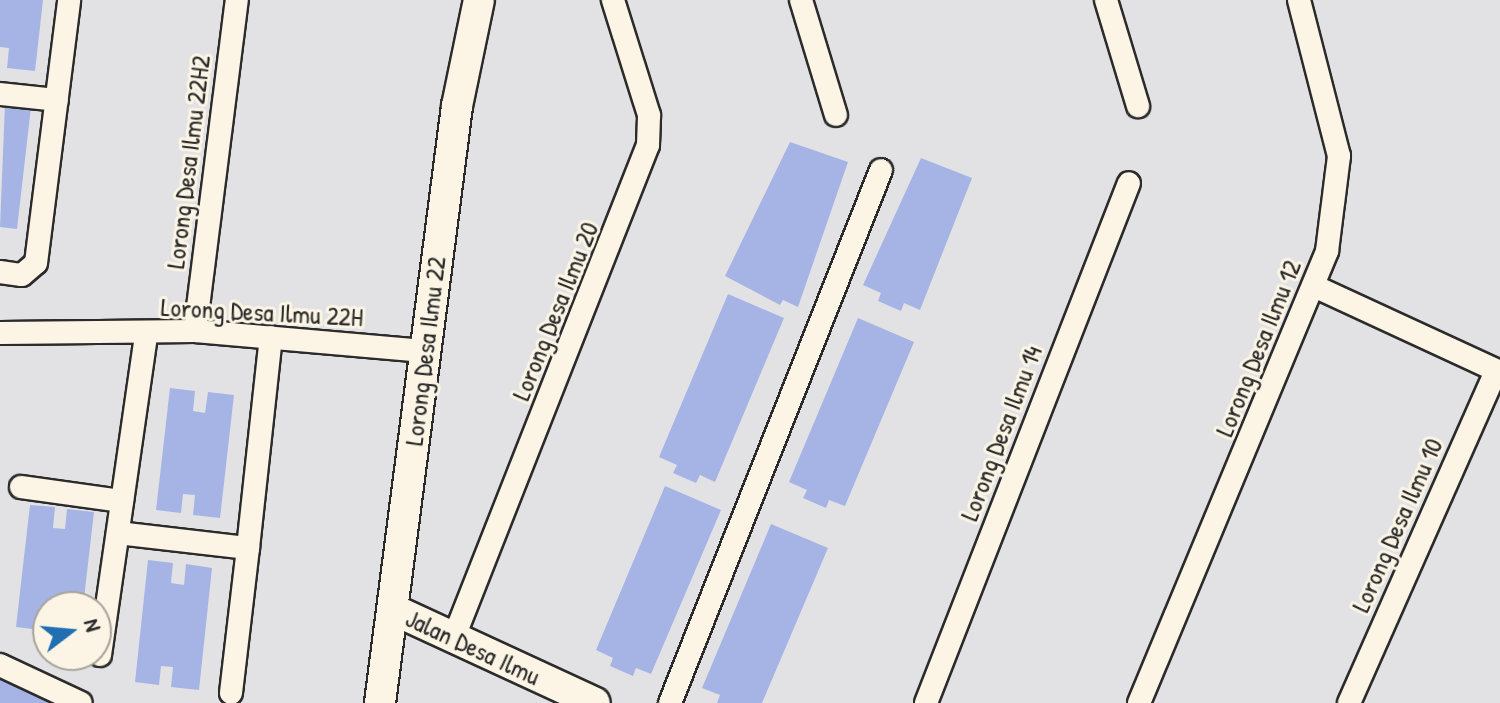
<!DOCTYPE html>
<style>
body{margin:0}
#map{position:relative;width:1500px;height:703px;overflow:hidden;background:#e2e2e5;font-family:"Patrick Hand",sans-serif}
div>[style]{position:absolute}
.building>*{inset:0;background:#a5b4e4}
.roads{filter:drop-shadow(2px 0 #2b2b2b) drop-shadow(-2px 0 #2b2b2b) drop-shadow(0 2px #2b2b2b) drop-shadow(0 -2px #2b2b2b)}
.street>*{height:22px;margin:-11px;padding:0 11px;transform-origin:11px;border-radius:11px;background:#fcf5e5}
.secondary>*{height:30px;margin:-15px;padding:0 15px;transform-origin:15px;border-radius:15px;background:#fcf5e5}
span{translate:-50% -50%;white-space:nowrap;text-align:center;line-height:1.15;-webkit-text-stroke:6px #fcf5e5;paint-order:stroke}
.street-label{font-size:26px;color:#2b2b2b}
.north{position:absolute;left:32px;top:591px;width:80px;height:80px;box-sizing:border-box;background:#fcf5e5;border:2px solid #a8a49b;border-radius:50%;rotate:74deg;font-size:22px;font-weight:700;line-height:32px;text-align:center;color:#2b2b2b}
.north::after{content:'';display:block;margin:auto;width:28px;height:36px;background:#1f6fb2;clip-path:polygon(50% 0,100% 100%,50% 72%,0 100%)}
</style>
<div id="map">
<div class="building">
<i style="clip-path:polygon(0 0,43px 0,35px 71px,7px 68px,9px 48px,0 47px)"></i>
<i style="clip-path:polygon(5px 104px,31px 107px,17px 229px,0 227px)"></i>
<i style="clip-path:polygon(790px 142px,848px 162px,798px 307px,783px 300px,780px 305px,725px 276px)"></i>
<i style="clip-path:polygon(921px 158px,972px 178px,920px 310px,904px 303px,901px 311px,878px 301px,881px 293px,863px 285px)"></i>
<i style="clip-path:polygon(728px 294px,784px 318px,715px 482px,700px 475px,696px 483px,673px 473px,677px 465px,659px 457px)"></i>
<i style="clip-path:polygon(858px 318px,914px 342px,845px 506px,829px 500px,826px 508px,803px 498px,807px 490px,789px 482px)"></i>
<i style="clip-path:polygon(170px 388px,195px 391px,193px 411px,205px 413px,208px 392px,234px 395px,220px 518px,193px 515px,195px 495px,183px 494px,181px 513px,156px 510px)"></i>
<i style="clip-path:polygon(665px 486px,721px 510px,651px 674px,636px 668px,633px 676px,610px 666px,613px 658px,596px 650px)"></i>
<i style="clip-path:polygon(30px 505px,55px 507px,53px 528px,65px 529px,67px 509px,94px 512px,83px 607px,48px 607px,41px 630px,16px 627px)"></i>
<i style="clip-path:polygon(771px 524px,828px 548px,762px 703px,717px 703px,720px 695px,702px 688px)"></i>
<i style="clip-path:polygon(148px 560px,173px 563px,171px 583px,184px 585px,186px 564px,212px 568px,199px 690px,171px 687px,173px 667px,161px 666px,159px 685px,135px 682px)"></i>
<i style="clip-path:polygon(0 677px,56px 700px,54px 703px,0 703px)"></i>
</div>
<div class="roads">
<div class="street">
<i style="left:801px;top:0;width:120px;rotate:73.1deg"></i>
<i style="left:1106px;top:0;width:111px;rotate:73.2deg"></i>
<i style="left:0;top:94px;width:57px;rotate:6deg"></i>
<i style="left:0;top:272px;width:22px;rotate:8deg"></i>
<i style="left:22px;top:275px;width:18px;rotate:-41deg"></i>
<i style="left:36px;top:263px;width:265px;rotate:-82.8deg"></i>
<i style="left:1316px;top:287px;width:203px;rotate:24.8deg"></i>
<i style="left:195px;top:331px;width:334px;rotate:-82.8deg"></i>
<i style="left:0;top:333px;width:195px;rotate:-0.6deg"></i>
<i style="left:195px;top:331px;width:230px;rotate:5deg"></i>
<i style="left:21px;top:487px;width:102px;rotate:7.9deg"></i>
<i style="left:118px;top:533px;width:131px;rotate:6.6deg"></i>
<i style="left:248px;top:548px;width:146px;rotate:96.7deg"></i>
<i style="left:248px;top:548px;width:212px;rotate:-83.8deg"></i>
<i style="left:454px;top:637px;width:529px;rotate:-68.48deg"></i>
<i style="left:648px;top:145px;width:30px;rotate:-88deg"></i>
<i style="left:649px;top:115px;width:121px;rotate:-107.4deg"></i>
<i style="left:100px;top:655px;width:324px;rotate:-81.8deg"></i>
<i style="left:0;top:665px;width:89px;rotate:25.1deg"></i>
<i style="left:670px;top:703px;width:573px;rotate:-68.4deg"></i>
<i style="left:926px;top:703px;width:558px;rotate:-68.68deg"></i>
<i style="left:1139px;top:703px;width:490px;rotate:-67.4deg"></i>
<i style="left:1327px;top:251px;width:96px;rotate:-82.8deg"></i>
<i style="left:1339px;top:156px;width:161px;rotate:-104.4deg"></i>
<i style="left:1349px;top:703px;width:363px;rotate:-66.1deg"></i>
</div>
<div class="secondary">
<i style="left:394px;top:610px;width:221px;rotate:24.8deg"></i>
<i style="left:380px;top:703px;width:602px;rotate:-82.65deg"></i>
<i style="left:457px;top:106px;width:108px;rotate:-78.3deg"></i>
</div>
</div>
<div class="street-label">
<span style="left:188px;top:162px;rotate:-83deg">Lorong Desa Ilmu 22H2</span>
<span style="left:555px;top:311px;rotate:-68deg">Lorong Desa Ilmu 20</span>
<span style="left:262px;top:312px;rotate:3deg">Lorong Desa Ilmu 22H</span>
<span style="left:1258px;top:348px;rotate:-68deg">Lorong Desa Ilmu 12</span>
<span style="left:425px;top:351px;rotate:-83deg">Lorong Desa Ilmu 22</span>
<span style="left:1001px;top:433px;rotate:-69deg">Lorong Desa Ilmu 14</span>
<span style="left:1397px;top:525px;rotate:-66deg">Lorong Desa Ilmu 10</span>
<span style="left:473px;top:647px;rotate:25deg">Jalan Desa Ilmu</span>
</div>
<div class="north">N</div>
</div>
